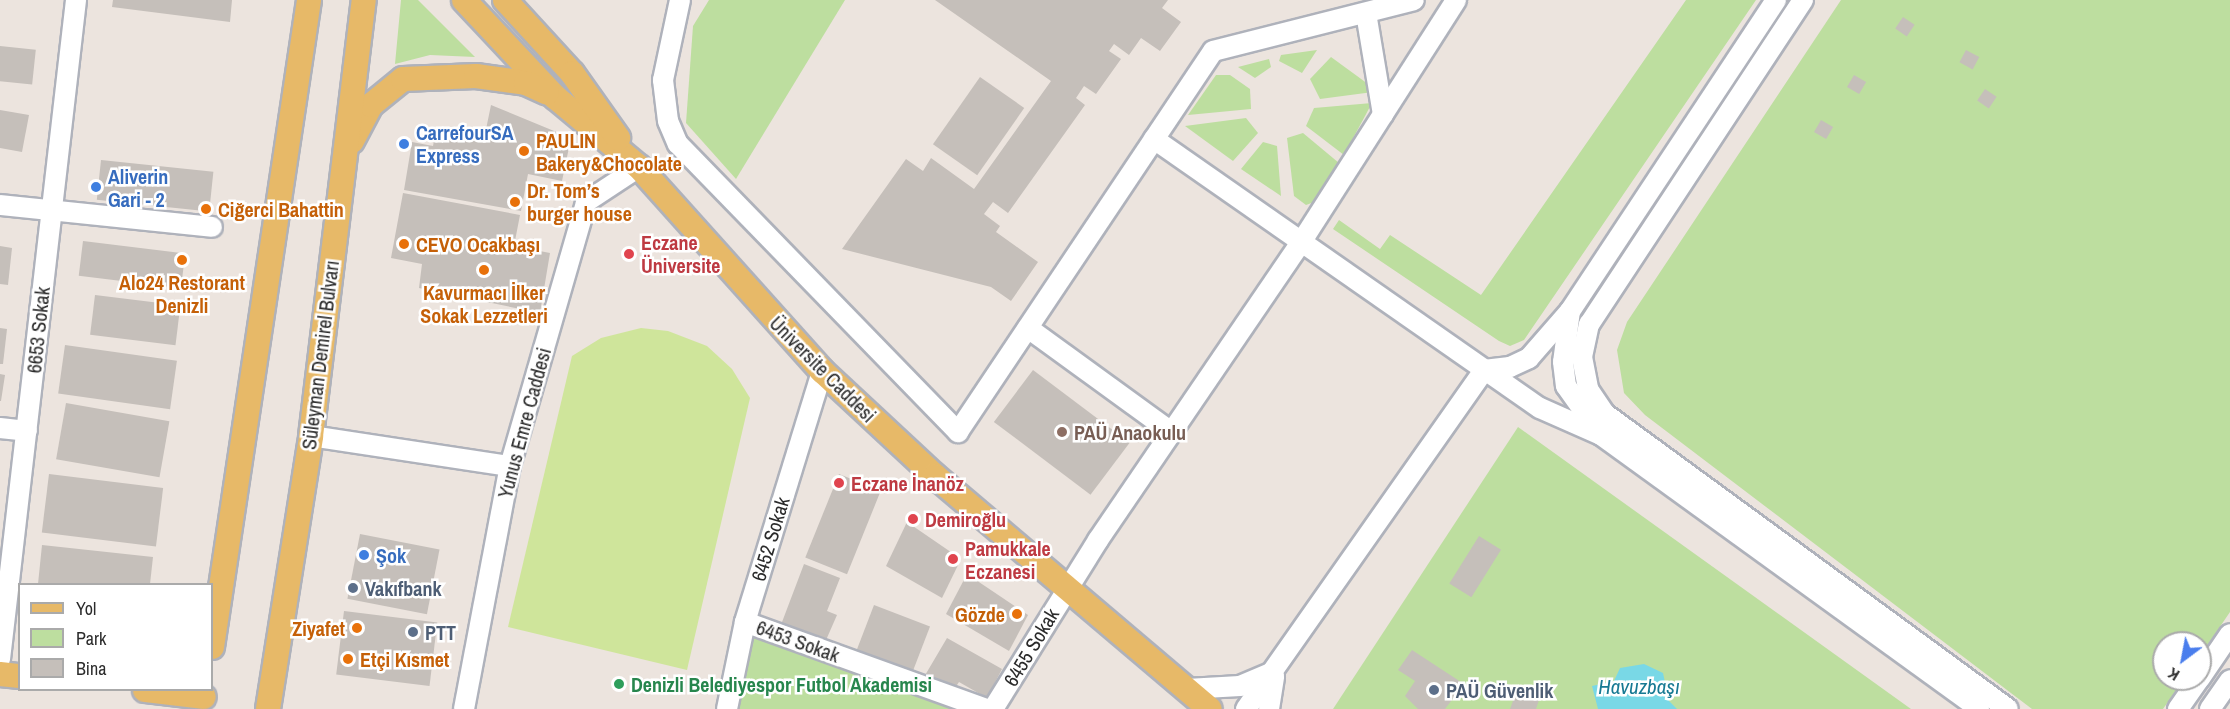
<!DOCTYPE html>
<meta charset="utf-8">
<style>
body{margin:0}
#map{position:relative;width:2230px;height:709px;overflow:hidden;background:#ece4de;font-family:"Archivo Narrow",sans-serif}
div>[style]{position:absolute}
.green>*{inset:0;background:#bdde9f}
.pitch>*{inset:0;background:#cfe59b}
.water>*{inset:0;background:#79d8e6}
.building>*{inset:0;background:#c5bfba;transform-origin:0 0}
.roads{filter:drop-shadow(2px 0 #afb2bb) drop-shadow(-2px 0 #afb2bb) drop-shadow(0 2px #afb2bb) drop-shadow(0 -2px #afb2bb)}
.minor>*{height:20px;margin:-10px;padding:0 10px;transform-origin:10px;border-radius:10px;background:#fff}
.major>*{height:24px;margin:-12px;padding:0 12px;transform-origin:12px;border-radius:12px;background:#e7b968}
.dots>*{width:16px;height:16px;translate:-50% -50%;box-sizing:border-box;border:3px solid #fff;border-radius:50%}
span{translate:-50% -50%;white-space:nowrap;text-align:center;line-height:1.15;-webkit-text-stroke:5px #fff;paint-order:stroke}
.shop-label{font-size:20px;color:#366cbe;font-weight:700}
.left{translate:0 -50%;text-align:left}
.food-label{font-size:20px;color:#c56008;font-weight:700}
.right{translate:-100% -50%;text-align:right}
.health-label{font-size:20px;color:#be3a42;font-weight:700}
.street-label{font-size:20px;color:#2b2b2b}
.education-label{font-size:20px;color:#785e54;font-weight:700}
.service-label{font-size:20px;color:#4e5e75;font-weight:700}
.leisure-label{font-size:20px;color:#27864d;font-weight:700}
.water-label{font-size:21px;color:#177993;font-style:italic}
.legend{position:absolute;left:18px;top:583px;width:195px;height:108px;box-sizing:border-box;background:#fff;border:2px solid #aaa;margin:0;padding:8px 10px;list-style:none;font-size:18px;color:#2b2b2b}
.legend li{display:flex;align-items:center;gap:12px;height:30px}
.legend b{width:30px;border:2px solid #aaa}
.north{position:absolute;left:2152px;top:631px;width:60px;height:60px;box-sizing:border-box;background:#fff;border:2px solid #aaa;border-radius:50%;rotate:212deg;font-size:16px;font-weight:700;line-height:24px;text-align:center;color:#2b2b2b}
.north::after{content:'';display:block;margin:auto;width:21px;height:27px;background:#4a7eed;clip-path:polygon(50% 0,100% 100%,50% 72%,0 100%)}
</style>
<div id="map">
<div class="green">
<i style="clip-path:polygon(401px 0,418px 0,475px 57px,430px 55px,395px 64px)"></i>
<i style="clip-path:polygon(709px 0,845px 0,736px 179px,686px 123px,693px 26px)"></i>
<i style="clip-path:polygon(1686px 0,1756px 0,1524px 340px,1510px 346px,1499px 341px,1333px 229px,1339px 220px,1380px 249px,1390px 235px,1481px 295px)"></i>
<i style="clip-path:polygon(1841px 0,2230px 0,2230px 612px,2200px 656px,2200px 643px,2164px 643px,2164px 679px,2184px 679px,2163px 709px,2032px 709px,1645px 415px,1624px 393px,1617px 350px,1627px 322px)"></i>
<i style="clip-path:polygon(1317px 50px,1302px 73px,1279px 61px,1281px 55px)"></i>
<i style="clip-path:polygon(1331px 57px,1368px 84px,1373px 92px,1320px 99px,1310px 79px)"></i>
<i style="clip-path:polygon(1269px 59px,1271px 67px,1255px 78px,1238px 67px)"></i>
<i style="clip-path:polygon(1216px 75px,1230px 75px,1250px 89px,1251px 109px,1188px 115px)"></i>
<i style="clip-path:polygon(1372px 103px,1344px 155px,1306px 126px,1314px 108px)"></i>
<i style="clip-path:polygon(1246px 118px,1258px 133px,1233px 161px,1185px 126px)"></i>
<i style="clip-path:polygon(1303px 133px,1339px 163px,1317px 201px,1306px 205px,1294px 196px,1287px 138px)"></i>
<i style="clip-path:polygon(1263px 142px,1277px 146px,1281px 196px,1241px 169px)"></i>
<i style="clip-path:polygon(1518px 427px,1911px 709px,1333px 709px)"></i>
<i style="clip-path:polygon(745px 622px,987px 709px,727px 709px)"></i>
</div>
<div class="pitch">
<i style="clip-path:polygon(641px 328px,668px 331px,707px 346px,732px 369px,750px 398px,687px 670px,508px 627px,572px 356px,601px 338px)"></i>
</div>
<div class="water">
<i style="clip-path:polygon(1644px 664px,1663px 673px,1669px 701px,1677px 709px,1598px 709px,1592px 686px,1614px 681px,1620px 668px)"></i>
</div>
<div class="building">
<i style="clip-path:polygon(113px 0,232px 0,230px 22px,112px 7px)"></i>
<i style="clip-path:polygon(935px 0,1168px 0,1162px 8px,1181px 22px,1160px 51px,1141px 38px,1129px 55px,1114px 44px,1109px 51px,1121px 59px,1096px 94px,1084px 86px,1076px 98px,1085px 105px,1008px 213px,993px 202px,984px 214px,1000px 226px,996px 232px,1038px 262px,1011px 301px,991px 287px,842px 249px,906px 159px,923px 171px,931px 158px,974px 189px,1051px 81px)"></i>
<i style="left:1903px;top:17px;width:14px;height:14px;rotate:34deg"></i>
<i style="left:0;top:46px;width:36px;height:35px;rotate:6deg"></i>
<i style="left:1966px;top:50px;width:15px;height:14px;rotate:28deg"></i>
<i style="left:1854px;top:75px;width:14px;height:14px;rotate:30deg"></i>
<i style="left:980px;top:77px;width:54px;height:82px;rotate:35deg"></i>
<i style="left:1985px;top:89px;width:14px;height:14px;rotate:34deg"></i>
<i style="clip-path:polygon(491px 105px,571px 138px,562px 181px,528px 174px,521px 211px,404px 190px,412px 142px,433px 146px,436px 130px,484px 139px)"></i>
<i style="clip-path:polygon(0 110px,29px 115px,22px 152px,0 148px)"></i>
<i style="left:1821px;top:120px;width:14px;height:14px;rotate:30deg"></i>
<i style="left:101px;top:160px;width:113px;height:40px;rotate:6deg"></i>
<i style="clip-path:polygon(403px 193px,520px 215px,514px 246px,550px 253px,540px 313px,419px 288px,422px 264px,391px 258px)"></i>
<i style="left:83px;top:241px;width:103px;height:35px;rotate:7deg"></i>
<i style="clip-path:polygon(0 246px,12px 248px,8px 285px,0 284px)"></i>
<i style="left:95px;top:295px;width:86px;height:40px;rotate:7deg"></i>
<i style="clip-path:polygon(0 328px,7px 329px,3px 364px,0 364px)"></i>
<i style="left:65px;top:345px;width:113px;height:49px;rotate:8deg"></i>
<i style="left:1033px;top:370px;width:121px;height:65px;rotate:37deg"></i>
<i style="clip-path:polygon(0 374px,5px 375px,1px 401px,0 401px)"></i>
<i style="left:66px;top:403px;width:105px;height:57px;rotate:10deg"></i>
<i style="left:49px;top:474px;width:115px;height:59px;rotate:7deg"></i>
<i style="left:839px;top:474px;width:45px;height:90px;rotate:22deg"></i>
<i style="clip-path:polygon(907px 522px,961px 559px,942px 598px,886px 566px)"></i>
<i style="left:360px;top:534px;width:81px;height:66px;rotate:11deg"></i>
<i style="left:1479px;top:536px;width:26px;height:56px;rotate:32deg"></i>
<i style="clip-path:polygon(42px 545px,153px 557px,150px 584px,38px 584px)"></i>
<i style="clip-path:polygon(804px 564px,840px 578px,827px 611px,837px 615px,823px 647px,779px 630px)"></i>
<i style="clip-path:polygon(967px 574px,1028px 615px,1009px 651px,946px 614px)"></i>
<i style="left:874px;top:605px;width:60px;height:56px;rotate:21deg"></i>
<i style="left:344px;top:611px;width:94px;height:64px;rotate:7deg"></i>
<i style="clip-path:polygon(947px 638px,1002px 669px,987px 698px,959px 682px,953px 691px,924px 677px)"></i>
<i style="clip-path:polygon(1412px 650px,1464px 684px,1445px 709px,1418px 709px,1405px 696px,1415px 681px,1398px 670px)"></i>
<i style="clip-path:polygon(1517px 690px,1539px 700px,1536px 709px,1510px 709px)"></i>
</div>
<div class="roads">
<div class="minor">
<i style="left:680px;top:0;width:82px;rotate:102deg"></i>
<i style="left:663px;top:80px;width:41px;rotate:83deg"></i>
<i style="left:668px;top:121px;width:25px;rotate:67deg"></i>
<i style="left:678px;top:144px;width:402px;rotate:45.8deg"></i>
<i style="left:958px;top:432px;width:458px;rotate:-56.2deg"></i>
<i style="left:1213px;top:51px;width:207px;rotate:-14.2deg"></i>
<i style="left:1776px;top:0;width:373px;rotate:123.5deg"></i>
<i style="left:1570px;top:311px;width:51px;rotate:97.8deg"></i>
<i style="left:1563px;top:362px;width:24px;rotate:83deg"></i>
<i style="left:1566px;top:386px;width:60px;rotate:54.5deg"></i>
<i style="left:1601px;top:435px;width:467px;rotate:35.9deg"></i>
<i style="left:1803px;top:0;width:388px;rotate:123.4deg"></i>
<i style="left:1589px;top:324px;width:34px;rotate:102deg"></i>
<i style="left:1582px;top:357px;width:33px;rotate:79deg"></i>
<i style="left:1588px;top:389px;width:30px;rotate:56deg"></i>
<i style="left:1605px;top:414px;width:499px;rotate:36.2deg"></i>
<i style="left:1366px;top:13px;width:103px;rotate:80.5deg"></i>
<i style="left:1154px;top:139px;width:470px;rotate:34.9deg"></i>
<i style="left:1540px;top:408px;width:67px;rotate:23.9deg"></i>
<i style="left:0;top:205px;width:213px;rotate:5.9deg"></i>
<i style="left:1028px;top:328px;width:177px;rotate:36deg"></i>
<i style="left:1484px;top:370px;width:26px;rotate:-7deg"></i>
<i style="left:1510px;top:367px;width:21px;rotate:-25deg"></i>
<i style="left:1529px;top:358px;width:62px;rotate:-48.9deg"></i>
<i style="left:0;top:428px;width:27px;rotate:6deg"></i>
<i style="left:311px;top:436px;width:201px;rotate:8.6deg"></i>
<i style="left:745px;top:622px;width:257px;rotate:19.8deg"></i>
<i style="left:0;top:659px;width:663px;rotate:-83.42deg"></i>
<i style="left:2200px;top:678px;width:53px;rotate:-55.7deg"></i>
<i style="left:1187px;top:689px;width:53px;rotate:-3.2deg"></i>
<i style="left:1240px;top:686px;width:36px;rotate:-23deg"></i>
<i style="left:464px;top:709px;width:247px;rotate:-79.3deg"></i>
<i style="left:510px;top:466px;width:275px;rotate:-73.9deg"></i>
<i style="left:586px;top:202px;width:64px;rotate:-33.4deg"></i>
<i style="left:727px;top:709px;width:89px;rotate:-78.3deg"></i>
<i style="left:745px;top:622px;width:263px;rotate:-72.9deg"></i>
<i style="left:993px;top:709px;width:199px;rotate:-58.1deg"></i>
<i style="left:1098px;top:540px;width:362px;rotate:-55.7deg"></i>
<i style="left:1302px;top:241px;width:286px;rotate:-57.4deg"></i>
<i style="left:1246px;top:709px;width:414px;rotate:-54.9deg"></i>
<i style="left:1269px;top:709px;width:33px;rotate:-81deg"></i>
<i style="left:2178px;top:709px;width:37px;rotate:-55deg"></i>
<i style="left:2210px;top:709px;width:35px;rotate:-55deg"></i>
</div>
<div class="major">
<i style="left:464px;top:0;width:133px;rotate:46.8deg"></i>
<i style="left:555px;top:97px;width:109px;rotate:39.8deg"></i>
<i style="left:639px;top:167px;width:274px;rotate:48.1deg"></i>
<i style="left:822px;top:371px;width:154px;rotate:42.9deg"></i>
<i style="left:935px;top:476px;width:360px;rotate:40.3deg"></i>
<i style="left:505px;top:0;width:99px;rotate:47.5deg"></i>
<i style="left:572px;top:73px;width:80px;rotate:54.7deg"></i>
<i style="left:352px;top:141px;width:41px;rotate:-62.2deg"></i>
<i style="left:371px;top:105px;width:41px;rotate:-39.1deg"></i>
<i style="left:403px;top:79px;width:73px;rotate:-2.4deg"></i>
<i style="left:476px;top:76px;width:50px;rotate:8deg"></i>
<i style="left:526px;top:83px;width:23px;rotate:25deg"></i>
<i style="left:212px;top:647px;width:654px;rotate:-81.47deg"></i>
<i style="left:0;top:674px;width:20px;rotate:6deg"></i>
<i style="left:145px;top:690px;width:59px;rotate:6.8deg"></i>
<i style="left:268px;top:709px;width:276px;rotate:-81deg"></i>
<i style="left:311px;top:436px;width:439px;rotate:-83.1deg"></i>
</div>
</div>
<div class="dots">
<i style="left:404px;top:144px;background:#3f7fe0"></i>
<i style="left:524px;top:151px;background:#e8710a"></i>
<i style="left:96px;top:187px;background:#3f7fe0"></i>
<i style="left:515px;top:202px;background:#e8710a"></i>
<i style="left:206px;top:209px;background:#e8710a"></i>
<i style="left:404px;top:244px;background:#e8710a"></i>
<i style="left:629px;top:254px;background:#e0444e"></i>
<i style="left:182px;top:260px;background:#e8710a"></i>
<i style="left:484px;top:270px;background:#e8710a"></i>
<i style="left:1062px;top:432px;background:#8d6e63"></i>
<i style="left:839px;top:483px;background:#e0444e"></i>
<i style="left:913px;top:519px;background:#e0444e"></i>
<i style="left:364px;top:555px;background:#3f7fe0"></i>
<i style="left:953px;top:559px;background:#e0444e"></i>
<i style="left:353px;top:588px;background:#5c6f8a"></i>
<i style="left:1017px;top:614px;background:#e8710a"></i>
<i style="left:357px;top:628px;background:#e8710a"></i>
<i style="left:413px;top:632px;background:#5c6f8a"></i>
<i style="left:348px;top:659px;background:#e8710a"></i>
<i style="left:619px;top:684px;background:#2e9e5b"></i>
<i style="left:1434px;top:690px;background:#5c6f8a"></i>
</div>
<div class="shop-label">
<span class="left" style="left:416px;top:144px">CarrefourSA<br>Express</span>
<span class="left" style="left:108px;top:188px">Aliverin<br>Gari - 2</span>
<span class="left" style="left:376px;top:555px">Şok</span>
</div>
<div class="food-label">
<span class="left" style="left:536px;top:152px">PAULIN<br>Bakery&amp;Chocolate</span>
<span class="left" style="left:527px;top:202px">Dr. Tom’s<br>burger house</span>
<span class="left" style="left:218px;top:209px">Ciğerci Bahattin</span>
<span class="left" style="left:416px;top:244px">CEVO Ocakbaşı</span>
<span style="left:182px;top:294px">Alo24 Restorant<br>Denizli</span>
<span style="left:484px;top:304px">Kavurmacı İlker<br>Sokak Lezzetleri</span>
<span class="right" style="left:1005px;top:614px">Gözde</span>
<span class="right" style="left:345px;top:628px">Ziyafet</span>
<span class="left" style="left:360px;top:659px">Etçi Kısmet</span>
</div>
<div class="health-label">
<span class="left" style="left:641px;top:254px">Eczane<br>Üniversite</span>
<span class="left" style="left:851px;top:483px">Eczane İnanöz</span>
<span class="left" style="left:925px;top:519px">Demiroğlu</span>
<span class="left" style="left:965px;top:560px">Pamukkale<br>Eczanesi</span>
</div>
<div class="street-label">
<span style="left:38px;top:330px;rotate:-84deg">6653 Sokak</span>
<span style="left:320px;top:355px;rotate:-83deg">Süleyman Demirel Bulvarı</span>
<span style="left:823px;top:369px;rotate:45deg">Üniversite Caddesi</span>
<span style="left:524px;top:423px;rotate:-75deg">Yunus Emre Caddesi</span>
<span style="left:770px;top:539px;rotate:-73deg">6452 Sokak</span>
<span style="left:798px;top:641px;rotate:20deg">6453 Sokak</span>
<span style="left:1031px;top:647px;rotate:-59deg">6455 Sokak</span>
</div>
<div class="education-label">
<span class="left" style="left:1074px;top:432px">PAÜ Anaokulu</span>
</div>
<div class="service-label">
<span class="left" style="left:365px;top:588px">Vakıfbank</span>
<span class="left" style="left:425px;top:632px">PTT</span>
<span class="left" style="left:1446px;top:690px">PAÜ Güvenlik</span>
</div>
<div class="leisure-label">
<span class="left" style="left:631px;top:684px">Denizli Belediyespor Futbol Akademisi</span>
</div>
<div class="water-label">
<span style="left:1639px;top:687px">Havuzbaşı</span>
</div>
<ul class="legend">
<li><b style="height:8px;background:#e7b968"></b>Yol</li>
<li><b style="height:16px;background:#bdde9f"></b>Park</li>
<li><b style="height:16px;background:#c5bfba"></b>Bina</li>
</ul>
<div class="north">K</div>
</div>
